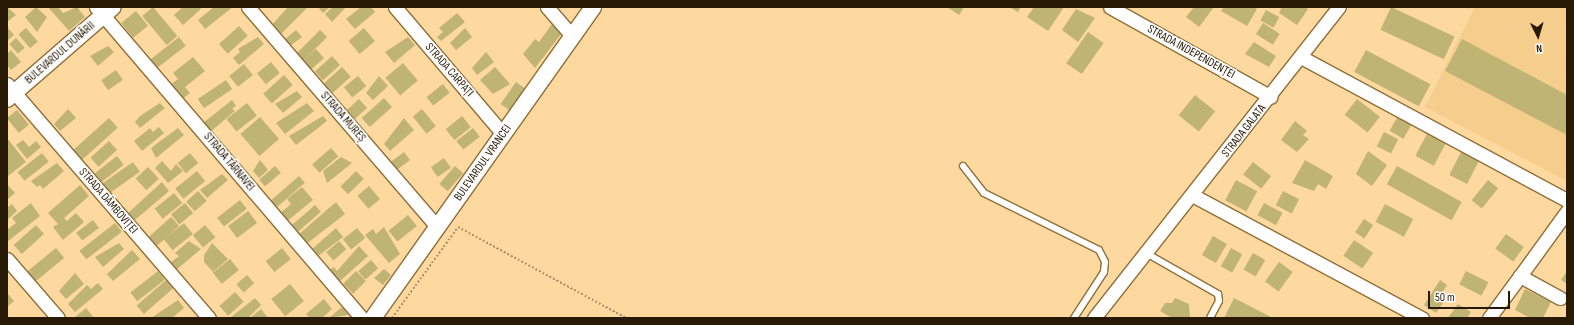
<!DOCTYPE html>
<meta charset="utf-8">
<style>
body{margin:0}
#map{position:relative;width:1574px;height:325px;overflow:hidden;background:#fdd89f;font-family:"Sofia Sans Condensed",sans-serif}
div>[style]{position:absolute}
.built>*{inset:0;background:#f5cd8c}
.building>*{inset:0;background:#c0b474;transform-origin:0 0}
.path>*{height:2px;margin-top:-1px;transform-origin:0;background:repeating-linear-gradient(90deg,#ad9064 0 2px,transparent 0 4px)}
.roads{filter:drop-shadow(1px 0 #906f38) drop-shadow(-1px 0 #906f38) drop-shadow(0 1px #906f38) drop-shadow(0 -1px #906f38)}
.service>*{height:6px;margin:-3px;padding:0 3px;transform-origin:3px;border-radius:3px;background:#fff}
.minor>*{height:13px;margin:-6.5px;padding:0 6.5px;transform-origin:6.5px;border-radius:6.5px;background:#fff}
.tertiary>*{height:16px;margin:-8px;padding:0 8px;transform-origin:8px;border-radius:8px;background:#fff}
span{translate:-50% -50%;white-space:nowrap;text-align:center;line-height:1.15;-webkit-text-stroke:3.5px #fff;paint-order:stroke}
.street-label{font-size:12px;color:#271903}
.frame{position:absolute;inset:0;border:8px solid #271903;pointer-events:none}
.north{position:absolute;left:1518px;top:16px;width:40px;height:40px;-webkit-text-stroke:3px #fff;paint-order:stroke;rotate:175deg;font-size:11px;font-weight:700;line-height:16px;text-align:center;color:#271903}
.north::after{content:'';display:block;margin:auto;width:14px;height:18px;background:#271903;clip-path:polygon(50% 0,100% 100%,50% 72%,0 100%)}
.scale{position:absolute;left:1428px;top:291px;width:82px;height:18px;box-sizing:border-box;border:2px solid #271903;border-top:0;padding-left:5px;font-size:12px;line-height:14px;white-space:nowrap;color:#271903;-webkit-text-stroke:3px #fff;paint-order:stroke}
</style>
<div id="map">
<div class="built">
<i style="clip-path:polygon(1475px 7px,1567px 7px,1567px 181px,1425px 107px)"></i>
</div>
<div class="building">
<i style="clip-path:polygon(7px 7px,16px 15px,7px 22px)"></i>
<i style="clip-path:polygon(36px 7px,47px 17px,37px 32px,25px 17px)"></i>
<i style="clip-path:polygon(48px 7px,58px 7px,63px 13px,77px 7px,85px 17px,69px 31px)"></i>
<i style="left:153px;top:7px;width:38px;height:14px;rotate:50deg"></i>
<i style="clip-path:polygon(183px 7px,199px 7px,201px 9px,183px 25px,174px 15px)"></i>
<i style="clip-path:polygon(214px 7px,233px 7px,205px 29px,198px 20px)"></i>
<i style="clip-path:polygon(288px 7px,308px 7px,278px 37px,270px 27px)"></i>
<i style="clip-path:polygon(318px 7px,330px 7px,323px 13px)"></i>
<i style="clip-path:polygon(333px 7px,346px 7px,332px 22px,325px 14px)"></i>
<i style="clip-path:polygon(361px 7px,371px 7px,375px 12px,355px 29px,346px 19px)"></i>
<i style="clip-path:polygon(947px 7px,964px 7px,959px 15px)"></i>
<i style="clip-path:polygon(1009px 7px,1021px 7px,1018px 12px)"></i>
<i style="clip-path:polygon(1034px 7px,1038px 8px,1064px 7px,1048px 31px,1027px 17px)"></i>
<i style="clip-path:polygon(1194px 7px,1214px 7px,1199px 27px,1186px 17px)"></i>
<i style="clip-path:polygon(1224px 7px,1253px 7px,1257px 9px,1247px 26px,1221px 11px)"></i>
<i style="clip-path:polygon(1282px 7px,1305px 7px,1308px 9px,1297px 25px,1279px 13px)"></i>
<i style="left:1391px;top:7px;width:70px;height:25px;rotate:25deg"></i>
<i style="clip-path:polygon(1076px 9px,1095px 18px,1078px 42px,1062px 30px)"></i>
<i style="left:1266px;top:10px;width:15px;height:12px;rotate:28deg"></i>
<i style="left:136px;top:11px;width:19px;height:19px;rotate:51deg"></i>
<i style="clip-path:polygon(457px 13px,465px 22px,441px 41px,437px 37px,443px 32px,439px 28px)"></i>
<i style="left:1263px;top:23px;width:20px;height:13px;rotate:33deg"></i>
<i style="clip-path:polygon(552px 24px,562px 33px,535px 68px,523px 54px,535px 39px,539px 42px)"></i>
<i style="left:239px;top:26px;width:13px;height:27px;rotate:48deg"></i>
<i style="clip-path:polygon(7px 27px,14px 35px,7px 41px)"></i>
<i style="left:26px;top:28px;width:18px;height:10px;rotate:49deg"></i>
<i style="left:364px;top:28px;width:17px;height:20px;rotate:50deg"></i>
<i style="clip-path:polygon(465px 28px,472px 37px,456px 50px,450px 43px)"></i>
<i style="clip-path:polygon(296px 30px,302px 37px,290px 46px,284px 40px)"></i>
<i style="left:320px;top:30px;width:10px;height:33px;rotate:45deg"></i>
<i style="left:1088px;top:32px;width:19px;height:38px;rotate:35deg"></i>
<i style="left:179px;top:37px;width:11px;height:36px;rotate:52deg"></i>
<i style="clip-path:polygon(258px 37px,264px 44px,239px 65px,233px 58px,240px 52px,238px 49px)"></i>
<i style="clip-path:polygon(408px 37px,415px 45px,394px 63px,385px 52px)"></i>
<i style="left:16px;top:38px;width:13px;height:9px;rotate:48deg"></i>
<i style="clip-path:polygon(1462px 39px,1567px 95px,1567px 135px,1445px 71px)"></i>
<i style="clip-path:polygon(1254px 42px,1276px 56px,1269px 67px,1245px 54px)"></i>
<i style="clip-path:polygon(108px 46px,114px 52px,98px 66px,90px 56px)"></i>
<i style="left:316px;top:49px;width:12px;height:20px;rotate:48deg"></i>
<i style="clip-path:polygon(11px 50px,21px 62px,11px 70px,7px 65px,7px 54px)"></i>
<i style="left:1366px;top:50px;width:73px;height:25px;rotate:28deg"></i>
<i style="clip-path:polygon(486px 52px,494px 62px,477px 75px,472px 68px)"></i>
<i style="left:332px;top:56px;width:12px;height:23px;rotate:48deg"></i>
<i style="clip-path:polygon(193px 57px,205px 71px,185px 87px,190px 93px,181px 100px,169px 86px,178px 79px,173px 73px)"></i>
<i style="left:271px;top:62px;width:14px;height:18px;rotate:51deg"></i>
<i style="left:403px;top:63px;width:23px;height:23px;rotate:50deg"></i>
<i style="left:244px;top:64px;width:14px;height:19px;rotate:51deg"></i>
<i style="left:342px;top:67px;width:13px;height:26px;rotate:48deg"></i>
<i style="clip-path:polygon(495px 67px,510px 84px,493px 94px,480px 80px)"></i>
<i style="left:116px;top:70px;width:12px;height:18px;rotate:55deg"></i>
<i style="left:284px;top:75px;width:13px;height:28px;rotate:48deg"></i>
<i style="left:358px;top:76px;width:13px;height:18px;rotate:51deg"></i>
<i style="clip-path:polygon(379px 76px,388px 86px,373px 100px,366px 93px)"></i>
<i style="left:226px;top:80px;width:11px;height:34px;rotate:56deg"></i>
<i style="left:516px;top:82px;width:12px;height:27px;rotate:35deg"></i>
<i style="left:443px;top:84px;width:11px;height:21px;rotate:52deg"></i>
<i style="clip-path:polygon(297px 91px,302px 97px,283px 113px,275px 104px)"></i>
<i style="left:1195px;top:95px;width:26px;height:26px;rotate:39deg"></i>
<i style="left:384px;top:98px;width:12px;height:30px;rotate:48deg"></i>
<i style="left:359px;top:99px;width:12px;height:17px;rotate:48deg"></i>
<i style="left:1357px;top:99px;width:29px;height:20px;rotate:38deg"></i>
<i style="clip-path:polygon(232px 100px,236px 106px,232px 109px,235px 111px,210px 132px,203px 123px)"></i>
<i style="clip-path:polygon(160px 103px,165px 108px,140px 128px,135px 122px,140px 116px)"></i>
<i style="left:247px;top:103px;width:16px;height:26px;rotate:52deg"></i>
<i style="clip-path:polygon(307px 103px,314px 111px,285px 134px,276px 123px)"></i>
<i style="clip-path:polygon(68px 109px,76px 118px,60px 131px,54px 124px)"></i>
<i style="left:422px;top:109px;width:22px;height:12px;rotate:51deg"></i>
<i style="left:17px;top:110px;width:19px;height:13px;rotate:51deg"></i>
<i style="clip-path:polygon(323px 116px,327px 121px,296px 145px,289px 136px)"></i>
<i style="left:462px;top:116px;width:14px;height:21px;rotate:51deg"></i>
<i style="left:1398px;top:116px;width:16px;height:17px;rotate:30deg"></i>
<i style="left:260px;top:117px;width:29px;height:26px;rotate:49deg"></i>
<i style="left:109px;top:118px;width:13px;height:48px;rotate:48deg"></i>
<i style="clip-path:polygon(404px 118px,414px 130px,390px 151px,384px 144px)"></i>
<i style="clip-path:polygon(1295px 121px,1307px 131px,1303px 135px,1309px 139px,1297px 152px,1281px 140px)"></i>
<i style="clip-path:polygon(159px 127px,164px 133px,142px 151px,134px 141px,150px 128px,153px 132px)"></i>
<i style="clip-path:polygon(178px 128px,184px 135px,156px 158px,151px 148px)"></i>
<i style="left:473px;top:128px;width:11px;height:21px;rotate:52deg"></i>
<i style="left:1384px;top:132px;width:16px;height:16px;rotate:27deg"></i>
<i style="left:1428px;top:132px;width:21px;height:27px;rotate:28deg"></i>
<i style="clip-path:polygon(7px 138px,26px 162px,8px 176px,7px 175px)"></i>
<i style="clip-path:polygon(23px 140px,29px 147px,36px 141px,41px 147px,27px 159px,16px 145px)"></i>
<i style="left:109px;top:141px;width:12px;height:25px;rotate:48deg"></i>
<i style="left:331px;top:148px;width:11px;height:25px;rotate:49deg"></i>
<i style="left:1462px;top:150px;width:20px;height:28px;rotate:27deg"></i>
<i style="clip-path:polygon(1368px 151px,1387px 165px,1372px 186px,1356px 174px)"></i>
<i style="left:404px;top:152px;width:10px;height:18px;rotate:53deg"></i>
<i style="left:42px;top:153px;width:11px;height:31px;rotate:52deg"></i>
<i style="left:190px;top:153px;width:13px;height:16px;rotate:51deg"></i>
<i style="left:117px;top:156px;width:11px;height:28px;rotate:52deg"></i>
<i style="clip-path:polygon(341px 157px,352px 163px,327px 183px,323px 171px)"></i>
<i style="left:444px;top:158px;width:12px;height:16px;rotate:55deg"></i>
<i style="clip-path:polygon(260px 160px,268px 170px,259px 178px,253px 171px)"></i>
<i style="clip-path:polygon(1305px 160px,1333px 176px,1326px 189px,1318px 184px,1314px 191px,1292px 183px)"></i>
<i style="clip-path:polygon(162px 161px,171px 171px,176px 164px,183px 171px,168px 183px,155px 168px)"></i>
<i style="left:133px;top:162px;width:12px;height:38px;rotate:55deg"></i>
<i style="left:1253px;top:162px;width:23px;height:16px;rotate:38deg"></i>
<i style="clip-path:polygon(57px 163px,64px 171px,43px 189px,40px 185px,37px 187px,31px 181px)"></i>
<i style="left:275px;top:166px;width:9px;height:21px;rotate:49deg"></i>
<i style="left:455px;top:166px;width:11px;height:24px;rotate:41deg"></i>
<i style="left:1397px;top:166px;width:74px;height:21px;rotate:29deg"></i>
<i style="left:148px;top:167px;width:16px;height:17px;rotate:47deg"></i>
<i style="left:197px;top:171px;width:13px;height:28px;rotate:51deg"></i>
<i style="left:356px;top:171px;width:11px;height:22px;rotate:45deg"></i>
<i style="clip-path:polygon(222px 174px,228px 180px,207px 198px,200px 190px)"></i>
<i style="left:299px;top:176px;width:9px;height:38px;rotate:49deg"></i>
<i style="left:1236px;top:180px;width:24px;height:23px;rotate:28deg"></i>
<i style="left:1488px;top:180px;width:13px;height:26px;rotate:39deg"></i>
<i style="clip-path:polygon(162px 182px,169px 191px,135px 220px,128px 213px)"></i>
<i style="clip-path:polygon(7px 184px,15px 193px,7px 200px)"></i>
<i style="clip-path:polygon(80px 185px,89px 196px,64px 218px,67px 221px,76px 213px,84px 222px,63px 240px,53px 227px,58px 224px,48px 213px)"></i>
<i style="left:369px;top:186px;width:17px;height:15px;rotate:50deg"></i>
<i style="clip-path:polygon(302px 187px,313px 200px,286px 222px,279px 214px,291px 204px,287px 199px)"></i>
<i style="left:198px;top:191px;width:13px;height:16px;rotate:48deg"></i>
<i style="left:1283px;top:191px;width:18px;height:16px;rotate:27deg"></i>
<i style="left:174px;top:193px;width:13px;height:25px;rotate:51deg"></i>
<i style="left:240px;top:200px;width:11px;height:29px;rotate:52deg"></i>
<i style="clip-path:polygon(336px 202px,345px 214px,305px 245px,298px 235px)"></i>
<i style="clip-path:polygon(31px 203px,40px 216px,7px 242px,7px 230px,16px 223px,12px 218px)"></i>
<i style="left:185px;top:203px;width:13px;height:18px;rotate:51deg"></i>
<i style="left:1264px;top:203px;width:21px;height:14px;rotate:28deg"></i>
<i style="clip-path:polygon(12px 204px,17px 211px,7px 220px,7px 208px)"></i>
<i style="left:1385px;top:204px;width:32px;height:20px;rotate:28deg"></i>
<i style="left:315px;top:205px;width:9px;height:32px;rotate:49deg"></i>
<i style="left:248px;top:211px;width:15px;height:25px;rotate:53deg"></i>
<i style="left:408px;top:215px;width:14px;height:25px;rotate:51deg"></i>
<i style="left:171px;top:217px;width:12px;height:30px;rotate:48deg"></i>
<i style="left:1364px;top:219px;width:11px;height:16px;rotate:34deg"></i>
<i style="left:93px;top:220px;width:10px;height:21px;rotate:53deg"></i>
<i style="left:115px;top:223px;width:11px;height:45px;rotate:52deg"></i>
<i style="left:184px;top:223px;width:14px;height:26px;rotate:51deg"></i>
<i style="left:36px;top:225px;width:12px;height:30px;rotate:48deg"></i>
<i style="left:205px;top:225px;width:16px;height:16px;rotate:50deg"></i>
<i style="clip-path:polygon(384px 227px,400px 254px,389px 263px,365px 235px,373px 229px,376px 234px)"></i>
<i style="clip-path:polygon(336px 228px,343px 237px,318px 256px,312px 249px)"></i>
<i style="left:357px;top:228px;width:13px;height:18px;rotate:51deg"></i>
<i style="left:1506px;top:234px;width:22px;height:18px;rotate:36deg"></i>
<i style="left:1213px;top:236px;width:16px;height:22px;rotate:30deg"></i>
<i style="left:1354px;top:240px;width:23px;height:19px;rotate:34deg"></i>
<i style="clip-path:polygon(189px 241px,201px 249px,176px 270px,170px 263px,179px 256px,175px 253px)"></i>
<i style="left:339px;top:241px;width:11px;height:17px;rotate:49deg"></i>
<i style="clip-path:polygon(119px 243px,124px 249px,103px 267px,95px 257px)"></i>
<i style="clip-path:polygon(212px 243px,228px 259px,213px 272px,204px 262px,204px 255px)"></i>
<i style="clip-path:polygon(359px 246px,368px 256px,340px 281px,330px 270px,334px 267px,337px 271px)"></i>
<i style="left:56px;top:248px;width:13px;height:38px;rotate:51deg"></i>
<i style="left:282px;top:248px;width:14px;height:21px;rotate:51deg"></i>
<i style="left:1231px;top:248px;width:13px;height:21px;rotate:29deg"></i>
<i style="clip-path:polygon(132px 250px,140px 259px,113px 281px,107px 274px)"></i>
<i style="left:1253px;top:253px;width:14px;height:19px;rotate:30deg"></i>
<i style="left:230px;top:259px;width:14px;height:22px;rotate:51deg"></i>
<i style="left:371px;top:260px;width:11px;height:17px;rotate:49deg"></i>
<i style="left:1279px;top:262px;width:17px;height:24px;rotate:36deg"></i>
<i style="clip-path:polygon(384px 269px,391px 275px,383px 285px,374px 278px)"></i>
<i style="left:158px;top:271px;width:11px;height:35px;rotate:52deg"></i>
<i style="left:356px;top:271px;width:14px;height:18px;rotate:45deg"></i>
<i style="left:1466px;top:271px;width:25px;height:15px;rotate:27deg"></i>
<i style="clip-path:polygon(1567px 271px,1567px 284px,1561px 280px)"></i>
<i style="clip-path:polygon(75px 273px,84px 284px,66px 299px,59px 291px)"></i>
<i style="left:247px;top:275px;width:11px;height:14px;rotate:49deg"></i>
<i style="left:166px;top:280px;width:11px;height:39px;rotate:49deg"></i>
<i style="clip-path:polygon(1440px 280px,1447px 285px,1442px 293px,1448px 296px,1436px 313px,1424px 305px)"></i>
<i style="clip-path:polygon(98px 283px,103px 289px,75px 312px,68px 304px,87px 285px,91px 289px)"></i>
<i style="left:290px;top:284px;width:22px;height:24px;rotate:51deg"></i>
<i style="clip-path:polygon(1525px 289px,1551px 302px,1543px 318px,1530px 318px,1515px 310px)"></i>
<i style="left:235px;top:292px;width:13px;height:21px;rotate:48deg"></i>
<i style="clip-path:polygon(7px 293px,14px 301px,7px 307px)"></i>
<i style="clip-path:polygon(255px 298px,261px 305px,248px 318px,230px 318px)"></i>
<i style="clip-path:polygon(1175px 298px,1189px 304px,1190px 318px,1172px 318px,1160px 311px,1165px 303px,1172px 303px)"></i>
<i style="clip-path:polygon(1234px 298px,1273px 318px,1224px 318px)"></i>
<i style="clip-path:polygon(324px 299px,332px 309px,322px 318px,310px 318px,306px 314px)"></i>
<i style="clip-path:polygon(178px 300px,184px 308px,172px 318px,151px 318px)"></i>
<i style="clip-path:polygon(1458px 304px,1471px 312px,1467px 318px,1448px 318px)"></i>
<i style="clip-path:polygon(342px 307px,349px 315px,329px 318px)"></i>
<i style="clip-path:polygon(86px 308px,94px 318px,76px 318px,75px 317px)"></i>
<i style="clip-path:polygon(261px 309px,268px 318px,250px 318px)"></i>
</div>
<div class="path">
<i style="left:392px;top:318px;width:112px;rotate:-54deg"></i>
<i style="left:458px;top:227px;width:191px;rotate:28.4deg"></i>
</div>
<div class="roads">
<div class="service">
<i style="left:963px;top:166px;width:34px;rotate:52deg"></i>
<i style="left:984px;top:193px;width:128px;rotate:26.4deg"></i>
<i style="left:1099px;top:250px;width:13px;rotate:63deg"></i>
<i style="left:1105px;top:262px;width:10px;rotate:96deg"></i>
<i style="left:1104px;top:272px;width:55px;rotate:123.1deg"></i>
<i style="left:1146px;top:253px;width:83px;rotate:29.7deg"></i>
<i style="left:1218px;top:294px;width:7px;rotate:82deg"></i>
<i style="left:1219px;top:301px;width:19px;rotate:118deg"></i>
</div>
<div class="minor">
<i style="left:96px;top:7px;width:409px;rotate:49.5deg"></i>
<i style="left:248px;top:7px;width:290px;rotate:49.3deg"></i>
<i style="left:395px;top:7px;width:167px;rotate:49.6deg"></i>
<i style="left:547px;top:7px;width:38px;rotate:49deg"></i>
<i style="left:1110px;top:7px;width:184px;rotate:29.2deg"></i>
<i style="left:1301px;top:57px;width:302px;rotate:28.3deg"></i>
<i style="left:7px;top:84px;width:309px;rotate:49.2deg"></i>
<i style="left:1194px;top:196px;width:259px;rotate:28.2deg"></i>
<i style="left:7px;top:259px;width:78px;rotate:49.2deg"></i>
<i style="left:1560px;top:298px;width:46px;rotate:-151.2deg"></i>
<i style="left:1520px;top:276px;width:80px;rotate:-54.1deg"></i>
<i style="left:1094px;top:318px;width:396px;rotate:-51.8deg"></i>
<i style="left:1489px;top:318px;width:52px;rotate:-53.6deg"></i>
</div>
<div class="tertiary">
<i style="left:7px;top:99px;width:140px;rotate:-41deg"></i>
<i style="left:373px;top:318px;width:381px;rotate:-54.7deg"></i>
</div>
</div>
<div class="street-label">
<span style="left:1191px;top:52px;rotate:29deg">STRADA INDEPENDENȚEI</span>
<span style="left:60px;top:53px;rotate:-41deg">BULEVARDUL DUNĂRII</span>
<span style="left:449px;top:70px;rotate:49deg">STRADA CARPAȚI</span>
<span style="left:343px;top:117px;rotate:49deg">STRADA MUREȘ</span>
<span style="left:1244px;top:131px;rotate:-52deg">STRADA GALATA</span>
<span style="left:229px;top:162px;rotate:50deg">STRADA TÂRNAVEI</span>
<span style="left:483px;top:163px;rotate:-55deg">BULEVARDUL VRANCEI</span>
<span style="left:108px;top:201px;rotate:49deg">STRADA DÂMBOVIȚEI</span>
</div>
<div class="frame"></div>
<div class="north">N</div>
<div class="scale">50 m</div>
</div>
